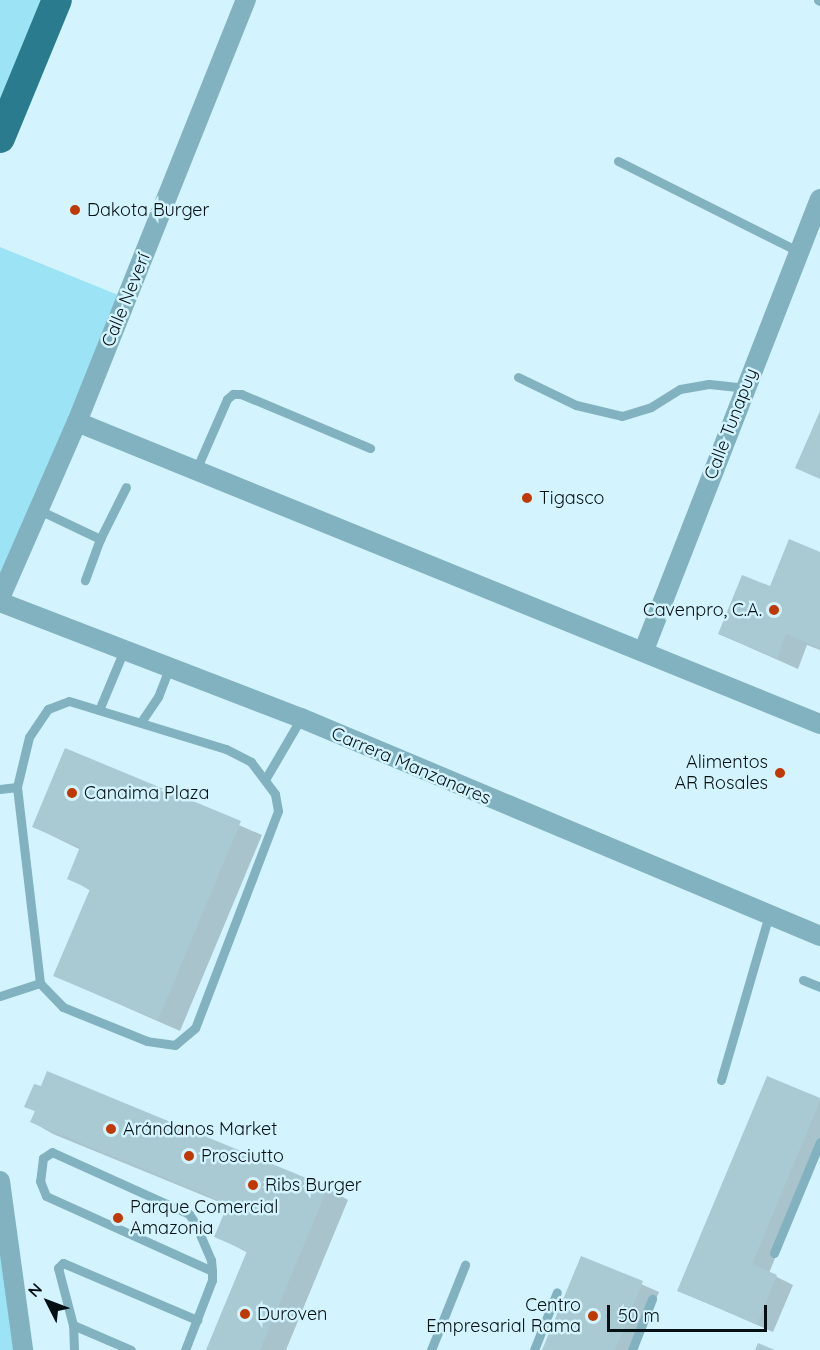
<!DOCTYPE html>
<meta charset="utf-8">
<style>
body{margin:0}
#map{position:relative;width:820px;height:1350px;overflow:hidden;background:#d3f4fe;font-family:Quicksand,sans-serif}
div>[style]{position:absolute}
.green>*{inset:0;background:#9de3f6}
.shadow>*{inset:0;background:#0003}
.building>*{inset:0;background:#aacad3}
.lane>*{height:9px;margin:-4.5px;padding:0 4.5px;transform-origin:4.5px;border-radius:4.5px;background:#82b2bf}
.street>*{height:20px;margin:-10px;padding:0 10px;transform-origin:10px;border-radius:10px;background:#82b2bf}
.primary>*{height:30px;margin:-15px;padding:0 15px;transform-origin:15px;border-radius:15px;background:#2b7b8e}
.dots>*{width:16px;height:16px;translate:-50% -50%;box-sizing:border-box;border:3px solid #d3f4fe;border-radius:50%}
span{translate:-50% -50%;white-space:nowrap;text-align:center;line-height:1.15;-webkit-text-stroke:5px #d3f4fe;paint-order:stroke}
.poi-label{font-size:18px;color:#051014}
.left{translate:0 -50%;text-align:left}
.right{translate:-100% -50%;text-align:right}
.street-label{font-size:18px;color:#051014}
.north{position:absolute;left:18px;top:1272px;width:60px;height:60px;-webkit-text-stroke:4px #d3f4fe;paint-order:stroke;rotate:312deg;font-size:16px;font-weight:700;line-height:24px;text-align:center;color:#051014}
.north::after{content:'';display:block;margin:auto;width:21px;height:27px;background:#051014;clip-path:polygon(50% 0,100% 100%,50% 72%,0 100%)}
.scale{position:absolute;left:607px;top:1305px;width:160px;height:27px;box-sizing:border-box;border:3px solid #051014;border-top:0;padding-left:8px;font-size:18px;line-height:21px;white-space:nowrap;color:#051014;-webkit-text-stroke:4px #d3f4fe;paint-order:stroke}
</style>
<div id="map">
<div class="green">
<i style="clip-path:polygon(0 0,57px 0,0 138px)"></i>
<i style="clip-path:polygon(0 247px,128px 299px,0 600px)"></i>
<i style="clip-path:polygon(0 1172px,25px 1350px,0 1350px)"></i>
</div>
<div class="shadow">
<i style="clip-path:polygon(820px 553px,820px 650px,807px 645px,798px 669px,719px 634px)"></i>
<i style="clip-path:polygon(66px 750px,262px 835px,180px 1031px,55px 976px,91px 891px,69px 878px,81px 850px,34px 827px)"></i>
<i style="clip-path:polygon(820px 1099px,820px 1149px,769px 1273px,793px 1285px,773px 1332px,679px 1291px)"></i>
<i style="clip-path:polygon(26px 1106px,327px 1188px,348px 1200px,286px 1350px,207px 1350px,248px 1253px,216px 1236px,229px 1206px,53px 1134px,32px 1122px,36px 1112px)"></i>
<i style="clip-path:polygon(582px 1258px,659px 1292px,635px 1350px,544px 1350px)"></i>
</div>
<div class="building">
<i style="clip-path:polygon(820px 411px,820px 479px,795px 468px)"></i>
<i style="clip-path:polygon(789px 539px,820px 552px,820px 648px,786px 634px,777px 658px,718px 634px,742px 575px,770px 586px)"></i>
<i style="clip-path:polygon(65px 748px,241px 821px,158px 1020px,53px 976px,90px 889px,67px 879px,80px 847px,32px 827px)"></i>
<i style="clip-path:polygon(47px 1071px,328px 1187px,260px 1350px,206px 1350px,247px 1251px,214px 1237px,228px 1204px,30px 1122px,35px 1111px,24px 1107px,34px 1084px,41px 1086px)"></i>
<i style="clip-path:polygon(767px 1076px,820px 1098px,820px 1101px,752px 1264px,777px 1275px,757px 1324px,677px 1291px)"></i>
<i style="clip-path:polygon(581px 1256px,643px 1281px,615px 1350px,542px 1350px)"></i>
<i style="clip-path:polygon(758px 1343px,775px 1350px,755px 1350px)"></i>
</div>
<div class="lane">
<i style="left:818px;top:0;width:2px;rotate:27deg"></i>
<i style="left:618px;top:161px;width:201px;rotate:26.6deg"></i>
<i style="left:518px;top:377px;width:64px;rotate:25.8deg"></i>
<i style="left:576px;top:405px;width:47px;rotate:13.4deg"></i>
<i style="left:622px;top:416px;width:30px;rotate:-17deg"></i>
<i style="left:651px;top:407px;width:34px;rotate:-32deg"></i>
<i style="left:680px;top:389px;width:29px;rotate:-10deg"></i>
<i style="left:709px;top:384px;width:36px;rotate:6deg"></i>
<i style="left:196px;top:470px;width:77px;rotate:-66.4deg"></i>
<i style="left:227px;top:399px;width:8px;rotate:-40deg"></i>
<i style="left:233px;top:394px;width:8px"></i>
<i style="left:241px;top:394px;width:140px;rotate:22.7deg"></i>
<i style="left:39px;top:510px;width:68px;rotate:25.4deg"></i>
<i style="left:100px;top:539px;width:44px;rotate:110.1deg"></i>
<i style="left:100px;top:539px;width:58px;rotate:-63.4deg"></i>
<i style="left:69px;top:701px;width:164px;rotate:17deg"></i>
<i style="left:226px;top:749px;width:28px;rotate:27deg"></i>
<i style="left:251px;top:762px;width:40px;rotate:53deg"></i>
<i style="left:275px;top:794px;width:17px;rotate:80deg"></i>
<i style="left:278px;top:811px;width:232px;rotate:110.9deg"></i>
<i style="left:195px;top:1028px;width:26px;rotate:140deg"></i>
<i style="left:175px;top:1045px;width:28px;rotate:-172deg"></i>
<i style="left:147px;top:1041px;width:91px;rotate:-158deg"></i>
<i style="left:63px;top:1007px;width:33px;rotate:-134deg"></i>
<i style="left:40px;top:983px;width:197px;rotate:-96.7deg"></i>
<i style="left:17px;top:787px;width:51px;rotate:-76.5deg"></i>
<i style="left:29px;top:737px;width:34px;rotate:-56deg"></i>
<i style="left:48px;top:709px;width:22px;rotate:-21deg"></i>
<i style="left:99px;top:710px;width:65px;rotate:-67.4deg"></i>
<i style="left:141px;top:722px;width:30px;rotate:-56deg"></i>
<i style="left:158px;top:697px;width:31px;rotate:-69deg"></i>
<i style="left:266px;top:778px;width:69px;rotate:-59.7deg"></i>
<i style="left:0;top:789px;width:17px;rotate:-7deg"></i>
<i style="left:803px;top:980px;width:18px;rotate:22deg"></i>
<i style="left:0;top:996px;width:42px;rotate:-18deg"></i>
<i style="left:721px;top:1080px;width:172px;rotate:-73.8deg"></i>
<i style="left:774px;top:1253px;width:120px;rotate:-67.5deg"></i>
<i style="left:73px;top:1325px;width:63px;rotate:23.3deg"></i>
<i style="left:74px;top:1350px;width:25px;rotate:-92deg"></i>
<i style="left:73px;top:1325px;width:59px;rotate:-104.7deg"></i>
<i style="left:58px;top:1268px;width:7px;rotate:-45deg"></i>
<i style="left:63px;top:1263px;width:146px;rotate:23deg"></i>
<i style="left:185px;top:1350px;width:75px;rotate:-68.9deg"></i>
<i style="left:212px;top:1280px;width:9px;rotate:-90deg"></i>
<i style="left:212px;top:1271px;width:11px;rotate:-95deg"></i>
<i style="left:211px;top:1260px;width:40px;rotate:-113.4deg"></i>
<i style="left:195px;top:1223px;width:11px;rotate:-124deg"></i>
<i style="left:189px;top:1214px;width:150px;rotate:-155.7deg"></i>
<i style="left:52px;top:1152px;width:11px;rotate:146deg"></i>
<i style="left:43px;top:1158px;width:23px;rotate:97deg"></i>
<i style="left:40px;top:1181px;width:16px;rotate:68deg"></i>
<i style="left:46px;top:1196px;width:182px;rotate:24.3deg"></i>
<i style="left:431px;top:1350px;width:92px;rotate:-68.2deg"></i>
<i style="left:534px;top:1350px;width:62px;rotate:-68.4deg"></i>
<i style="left:632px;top:1350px;width:55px;rotate:-68.6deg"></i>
</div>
<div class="street">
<i style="left:77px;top:422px;width:802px;rotate:22.12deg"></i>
<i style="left:0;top:598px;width:192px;rotate:-66.4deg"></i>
<i style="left:77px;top:422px;width:455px;rotate:-68.2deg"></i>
<i style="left:0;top:602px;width:323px;rotate:21.1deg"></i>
<i style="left:301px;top:718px;width:563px;rotate:22.78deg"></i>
<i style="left:644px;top:650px;width:484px;rotate:-68.7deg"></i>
<i style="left:0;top:1181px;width:171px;rotate:82.2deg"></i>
</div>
<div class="primary">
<i style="left:0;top:138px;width:149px;rotate:-67.6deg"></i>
</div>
<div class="dots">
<i style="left:75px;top:210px;background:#c03903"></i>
<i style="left:527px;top:498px;background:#c03903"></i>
<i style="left:774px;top:610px;background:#c03903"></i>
<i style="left:780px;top:773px;background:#c03903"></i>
<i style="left:72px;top:793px;background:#c03903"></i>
<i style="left:111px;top:1129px;background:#c03903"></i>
<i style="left:189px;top:1156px;background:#c03903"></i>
<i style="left:253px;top:1185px;background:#c03903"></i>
<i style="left:118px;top:1218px;background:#c03903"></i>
<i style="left:245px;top:1314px;background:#c03903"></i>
<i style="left:593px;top:1316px;background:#c03903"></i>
</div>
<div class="poi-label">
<span class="left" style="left:87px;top:210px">Dakota Burger</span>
<span class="left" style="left:539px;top:498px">Tigasco</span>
<span class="right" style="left:762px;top:610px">Cavenpro, C.A.</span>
<span class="right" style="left:768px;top:773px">Alimentos<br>AR Rosales</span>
<span class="left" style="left:84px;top:793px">Canaima Plaza</span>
<span class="left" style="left:123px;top:1129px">Arándanos Market</span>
<span class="left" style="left:201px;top:1156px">Prosciutto</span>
<span class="left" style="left:265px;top:1185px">Ribs Burger</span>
<span class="left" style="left:130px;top:1218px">Parque Comercial<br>Amazonia</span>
<span class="right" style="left:581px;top:1316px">Centro<br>Empresarial Rama</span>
<span class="left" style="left:257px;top:1314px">Duroven</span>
</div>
<div class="street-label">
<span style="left:126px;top:300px;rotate:-68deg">Calle Neverí</span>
<span style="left:731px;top:424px;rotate:-69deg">Calle Tunapuy</span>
<span style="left:411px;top:766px;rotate:23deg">Carrera Manzanares</span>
</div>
<div class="north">N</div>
<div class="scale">50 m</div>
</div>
